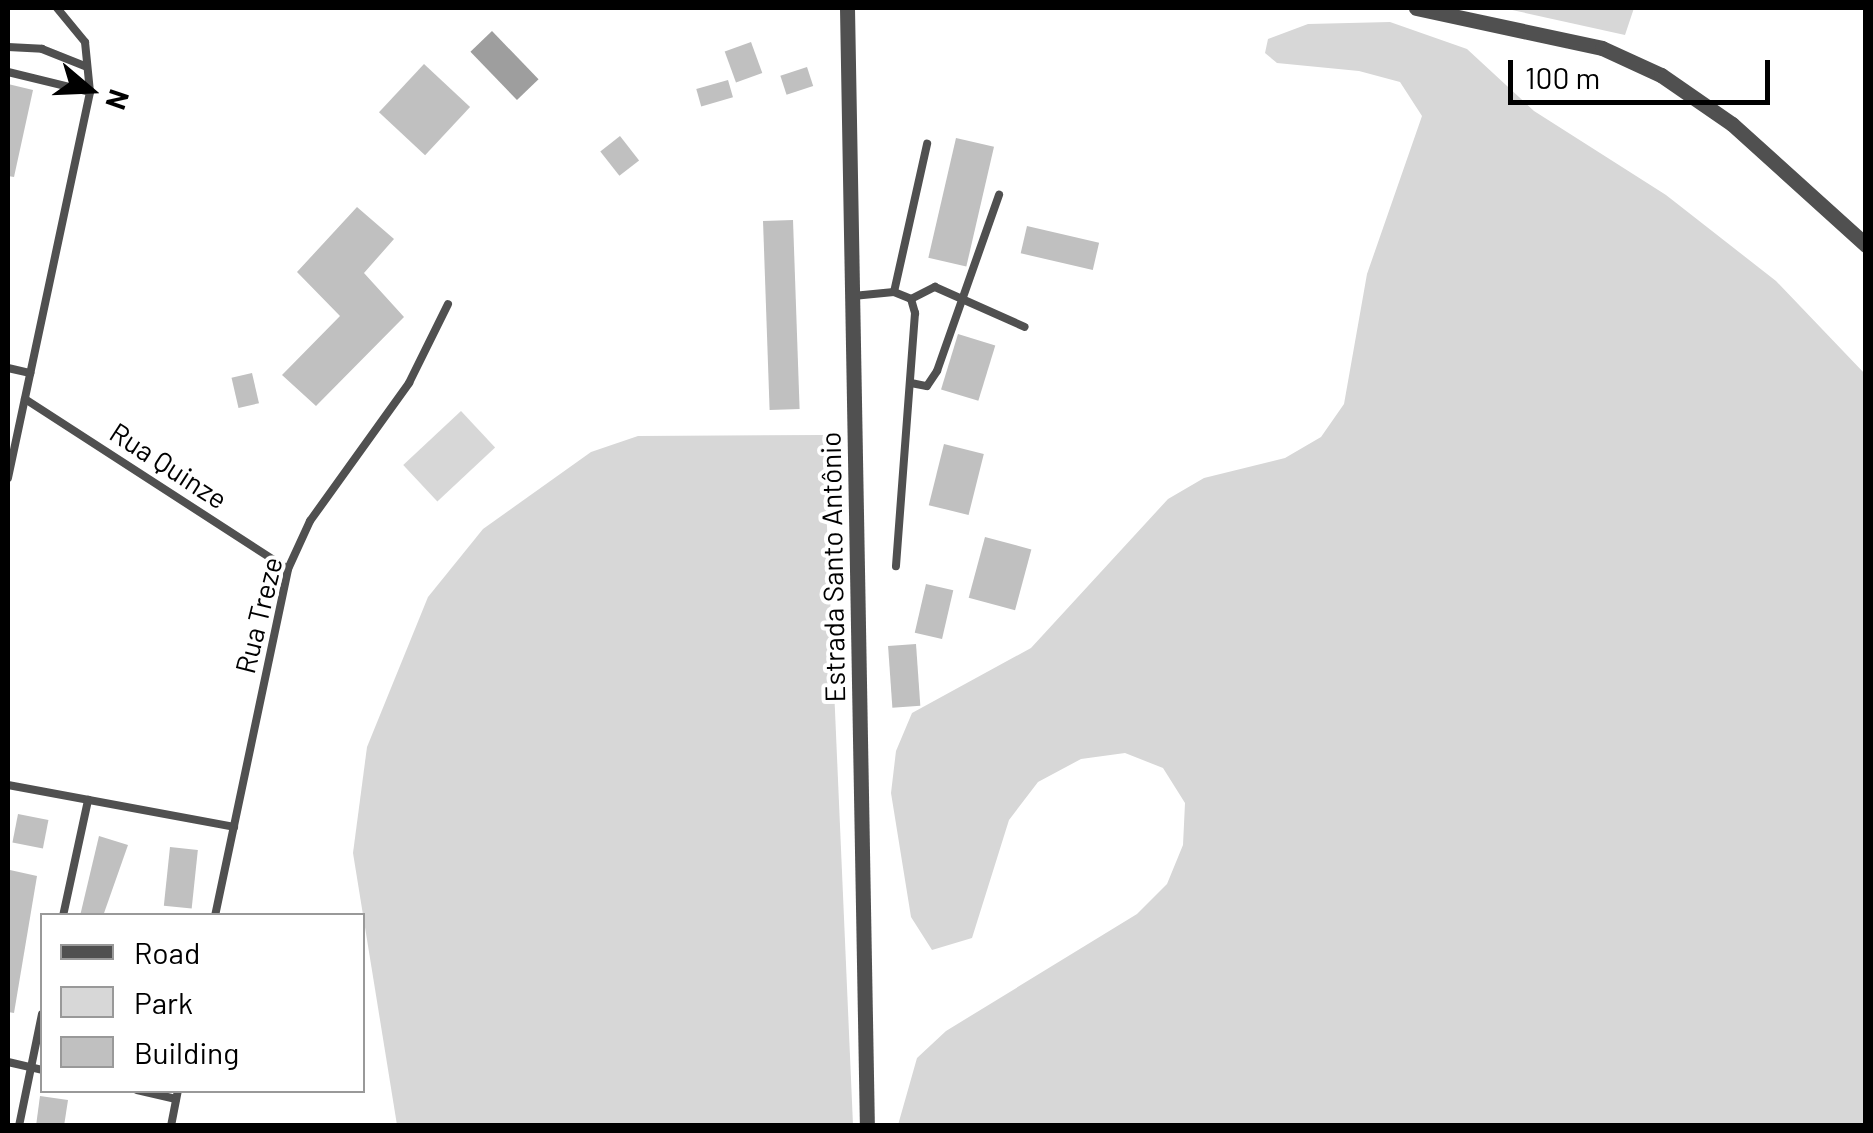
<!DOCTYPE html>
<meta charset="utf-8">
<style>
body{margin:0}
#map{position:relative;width:1873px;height:1133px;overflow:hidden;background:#fff;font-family:Barlow,sans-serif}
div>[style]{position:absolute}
.green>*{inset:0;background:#d7d7d7;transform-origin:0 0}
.water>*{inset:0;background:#9e9e9e;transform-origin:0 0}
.building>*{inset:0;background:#c0c0c0;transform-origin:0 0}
.service>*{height:8px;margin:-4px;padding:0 4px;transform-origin:4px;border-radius:4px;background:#505050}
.minor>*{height:15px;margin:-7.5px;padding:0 7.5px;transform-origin:7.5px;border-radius:7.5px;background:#505050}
span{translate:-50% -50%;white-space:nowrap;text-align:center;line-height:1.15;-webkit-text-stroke:8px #fff;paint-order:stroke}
.street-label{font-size:28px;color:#000}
.frame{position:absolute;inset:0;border:10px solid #000;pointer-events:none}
.legend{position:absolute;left:40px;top:913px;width:325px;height:180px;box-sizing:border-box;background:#fff;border:2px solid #999;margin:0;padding:12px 18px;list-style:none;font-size:30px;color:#000}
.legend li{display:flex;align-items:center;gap:20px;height:50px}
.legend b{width:50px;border:2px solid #999}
.north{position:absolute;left:40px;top:40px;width:100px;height:100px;-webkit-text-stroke:8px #fff;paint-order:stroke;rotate:109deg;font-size:28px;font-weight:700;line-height:40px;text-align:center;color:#000}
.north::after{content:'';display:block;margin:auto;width:35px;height:45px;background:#000;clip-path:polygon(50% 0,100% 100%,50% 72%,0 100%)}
.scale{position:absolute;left:1508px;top:60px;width:262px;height:45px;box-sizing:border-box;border:5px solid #000;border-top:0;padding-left:12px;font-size:30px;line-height:35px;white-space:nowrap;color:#000;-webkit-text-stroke:8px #fff;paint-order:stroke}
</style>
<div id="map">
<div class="green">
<i style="clip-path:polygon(1503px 8px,1634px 8px,1625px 35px)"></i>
<i style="clip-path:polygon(1390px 22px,1467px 49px,1534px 111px,1666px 195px,1776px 281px,1865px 374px,1865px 1125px,898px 1125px,917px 1058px,946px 1031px,1137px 914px,1167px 884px,1183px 845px,1185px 803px,1163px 768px,1125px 753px,1081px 759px,1038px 782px,1009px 820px,972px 938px,932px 950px,911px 917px,891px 793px,896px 751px,912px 713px,1031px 648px,1168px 499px,1204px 478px,1285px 458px,1321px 437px,1344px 404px,1367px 274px,1422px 116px,1400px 82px,1359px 71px,1277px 63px,1265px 53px,1268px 39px,1308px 24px)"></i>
<i style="left:461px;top:411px;width:50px;height:79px;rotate:47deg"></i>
<i style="clip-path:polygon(823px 435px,853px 1125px,397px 1125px,353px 853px,367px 747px,428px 597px,483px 529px,591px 452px,638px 436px)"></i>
</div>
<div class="water">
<i style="left:492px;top:31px;width:67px;height:30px;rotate:46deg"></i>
</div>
<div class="building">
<i style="left:751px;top:42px;width:33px;height:28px;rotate:70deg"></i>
<i style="left:424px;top:64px;width:63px;height:66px;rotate:43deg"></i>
<i style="left:807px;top:67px;width:20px;height:28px;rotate:72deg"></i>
<i style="left:728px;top:80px;width:18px;height:33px;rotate:74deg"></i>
<i style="clip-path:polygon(8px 84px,33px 90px,14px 177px,8px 176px)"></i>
<i style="left:620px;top:136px;width:31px;height:25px;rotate:52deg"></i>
<i style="left:956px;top:138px;width:39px;height:123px;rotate:13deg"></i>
<i style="clip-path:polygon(357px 207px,394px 239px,364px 273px,404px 317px,316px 406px,282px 375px,340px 316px,297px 272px)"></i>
<i style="left:793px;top:220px;width:189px;height:30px;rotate:88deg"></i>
<i style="left:1027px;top:226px;width:74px;height:28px;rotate:13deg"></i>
<i style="left:958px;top:334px;width:39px;height:58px;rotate:17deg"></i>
<i style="left:252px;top:373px;width:31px;height:21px;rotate:77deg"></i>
<i style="left:944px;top:444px;width:41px;height:63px;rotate:14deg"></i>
<i style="left:985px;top:537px;width:48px;height:63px;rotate:15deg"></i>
<i style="left:926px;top:584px;width:28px;height:50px;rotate:13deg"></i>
<i style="left:916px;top:644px;width:62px;height:28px;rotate:86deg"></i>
<i style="left:18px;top:814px;width:31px;height:29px;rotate:11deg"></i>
<i style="clip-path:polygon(99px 836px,128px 845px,103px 916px,80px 916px)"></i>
<i style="left:170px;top:847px;width:28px;height:59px;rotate:6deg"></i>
<i style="clip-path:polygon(10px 870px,37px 876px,14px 1013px,8px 1012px)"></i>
<i style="clip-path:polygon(40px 1096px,68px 1100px,64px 1126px,36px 1126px)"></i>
</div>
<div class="service">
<i style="left:8px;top:47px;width:34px;rotate:3deg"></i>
<i style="left:42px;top:49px;width:48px;rotate:21.8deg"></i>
<i style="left:8px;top:72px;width:84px;rotate:13.7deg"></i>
<i style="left:894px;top:292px;width:152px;rotate:-77.4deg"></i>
<i style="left:853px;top:296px;width:41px;rotate:-5.6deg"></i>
<i style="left:894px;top:292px;width:18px;rotate:22deg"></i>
<i style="left:911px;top:299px;width:15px;rotate:74deg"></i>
<i style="left:915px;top:313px;width:254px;rotate:94.3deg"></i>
<i style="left:911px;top:299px;width:27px;rotate:-27deg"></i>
<i style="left:935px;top:287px;width:98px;rotate:24deg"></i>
<i style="left:8px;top:368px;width:23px;rotate:13deg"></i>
<i style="left:911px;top:383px;width:16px;rotate:11deg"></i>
<i style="left:927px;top:386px;width:18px;rotate:-56deg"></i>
<i style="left:937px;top:371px;width:187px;rotate:-70.6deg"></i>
<i style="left:25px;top:399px;width:313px;rotate:32.9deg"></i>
<i style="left:8px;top:478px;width:395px;rotate:-78deg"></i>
<i style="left:90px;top:92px;width:50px;rotate:-95.7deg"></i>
<i style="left:85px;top:42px;width:44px;rotate:-129.5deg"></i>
<i style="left:8px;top:785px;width:230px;rotate:10.5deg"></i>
<i style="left:63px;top:916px;width:119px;rotate:-77.8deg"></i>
<i style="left:215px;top:916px;width:355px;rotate:-78.1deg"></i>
<i style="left:288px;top:569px;width:53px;rotate:-65.4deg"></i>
<i style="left:310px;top:521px;width:170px;rotate:-54.3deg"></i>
<i style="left:409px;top:383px;width:88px;rotate:-63.7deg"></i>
<i style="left:8px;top:1062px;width:35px;rotate:13deg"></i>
<i style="left:137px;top:1090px;width:40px;rotate:13deg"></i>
<i style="left:19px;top:1126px;width:114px;rotate:-78.4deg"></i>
<i style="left:171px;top:1126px;width:37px;rotate:-79deg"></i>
</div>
<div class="minor">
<i style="left:847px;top:8px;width:1118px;rotate:88.98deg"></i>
<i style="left:1416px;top:8px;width:190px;rotate:12.1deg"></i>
<i style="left:1602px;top:48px;width:65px;rotate:24.6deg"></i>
<i style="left:1661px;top:75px;width:86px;rotate:34.6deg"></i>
<i style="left:1732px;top:124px;width:181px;rotate:42.1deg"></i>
</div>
<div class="street-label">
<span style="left:169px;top:465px;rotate:33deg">Rua Quinze</span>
<span style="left:832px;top:567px;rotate:-91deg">Estrada Santo Antônio</span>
<span style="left:258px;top:615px;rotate:-76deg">Rua Treze</span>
</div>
<div class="frame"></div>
<ul class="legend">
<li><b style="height:12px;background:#505050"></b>Road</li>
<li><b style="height:28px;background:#d7d7d7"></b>Park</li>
<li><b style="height:28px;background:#c0c0c0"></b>Building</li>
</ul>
<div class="north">N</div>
<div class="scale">100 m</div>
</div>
